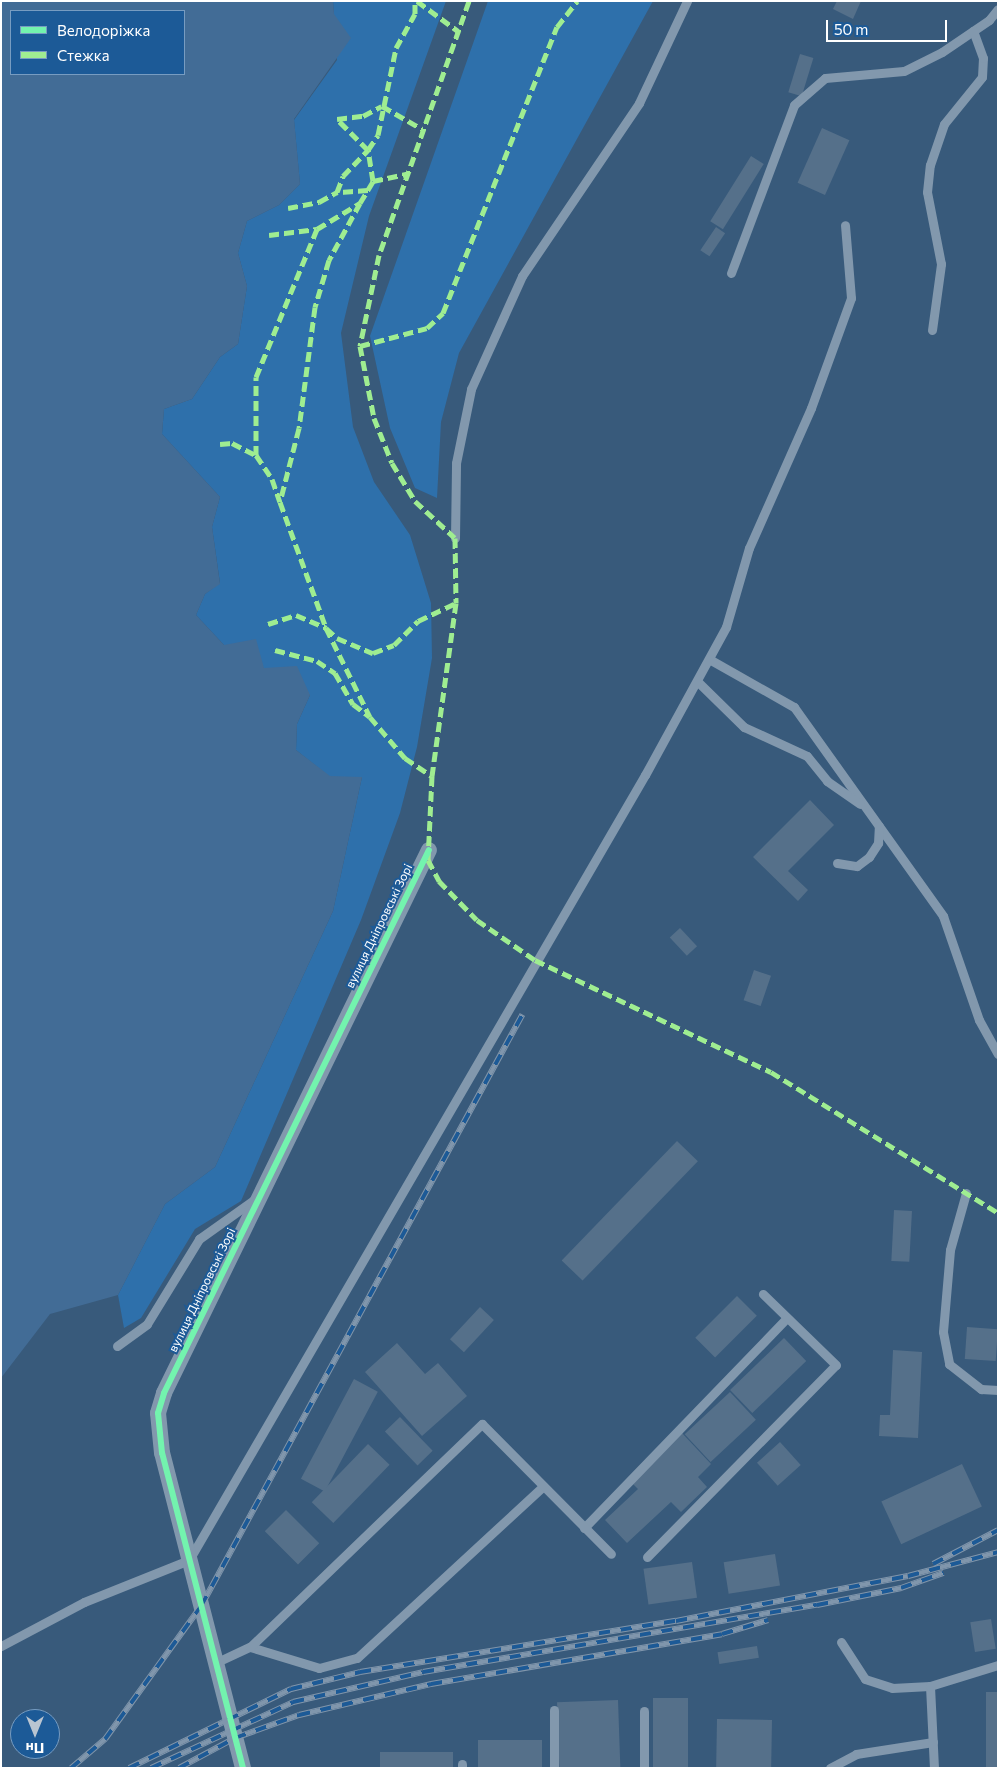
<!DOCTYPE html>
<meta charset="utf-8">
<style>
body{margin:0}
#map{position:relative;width:999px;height:1769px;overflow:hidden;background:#385a7b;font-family:Commissioner,sans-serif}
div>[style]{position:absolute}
.green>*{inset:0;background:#2e70ab}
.water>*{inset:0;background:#426c96}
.building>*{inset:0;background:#55708a;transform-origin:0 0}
.lane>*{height:9px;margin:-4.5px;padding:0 4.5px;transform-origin:4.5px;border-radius:4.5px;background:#8298ad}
.street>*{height:16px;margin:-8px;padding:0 8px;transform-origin:8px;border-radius:8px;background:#8298ad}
.rail>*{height:5.5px;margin-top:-2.75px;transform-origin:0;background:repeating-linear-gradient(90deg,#1c5a97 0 11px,#8096ac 0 22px);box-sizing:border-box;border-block:1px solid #8096ac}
.quiet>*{height:5px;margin-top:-2.5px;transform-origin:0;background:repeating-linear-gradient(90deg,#9fed91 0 10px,transparent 0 15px)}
.cycleway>*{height:6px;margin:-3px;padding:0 3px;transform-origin:3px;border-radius:3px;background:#73f3ae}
span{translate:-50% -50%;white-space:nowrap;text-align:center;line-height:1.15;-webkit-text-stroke:4px #1c5a97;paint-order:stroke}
.street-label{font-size:12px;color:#fff}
.frame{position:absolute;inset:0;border:2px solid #fff;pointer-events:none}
.legend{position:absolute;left:10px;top:10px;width:175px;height:65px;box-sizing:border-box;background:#1c5a97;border:1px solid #779cc1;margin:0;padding:6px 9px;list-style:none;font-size:15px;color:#fff}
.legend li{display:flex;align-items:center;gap:10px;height:25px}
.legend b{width:25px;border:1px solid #779cc1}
.north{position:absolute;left:10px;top:1709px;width:50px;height:50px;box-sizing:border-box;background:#1c5a97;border:1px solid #779cc1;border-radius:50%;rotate:180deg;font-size:14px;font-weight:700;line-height:20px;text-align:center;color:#fff}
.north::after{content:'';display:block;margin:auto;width:18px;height:22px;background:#b9c5d1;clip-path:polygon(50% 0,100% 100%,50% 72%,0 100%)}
.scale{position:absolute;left:826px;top:20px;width:121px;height:22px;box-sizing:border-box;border:2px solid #fff;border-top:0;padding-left:6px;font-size:15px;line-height:18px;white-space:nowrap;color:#fff;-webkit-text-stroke:4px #1c5a97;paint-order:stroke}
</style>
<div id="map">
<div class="green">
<i style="clip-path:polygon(333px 1px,446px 1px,369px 216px,341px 333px,353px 427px,374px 482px,410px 535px,431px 603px,432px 658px,417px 747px,400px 813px,361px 920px,241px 1201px,195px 1229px,141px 1318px,124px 1328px,118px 1295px,165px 1204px,215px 1167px,333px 911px,362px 777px,330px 777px,296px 750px,297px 724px,310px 695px,224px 645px,196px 615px,205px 594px,220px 583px,212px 527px,220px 497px,162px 434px,164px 409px,192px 399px,220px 357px,238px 344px,247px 286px,238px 253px,247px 221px,279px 205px,300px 184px,294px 120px,337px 60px)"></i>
<i style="clip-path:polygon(488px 1px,653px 1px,459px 353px,441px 422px,437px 498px,415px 488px,390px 428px,370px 336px)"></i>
</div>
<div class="water">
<i style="clip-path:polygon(evenodd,1px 1px,333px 1px,334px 14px,351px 38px,294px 119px,300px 184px,279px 205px,247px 221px,238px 253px,247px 286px,238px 344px,220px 357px,192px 399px,164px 409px,162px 434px,220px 497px,212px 527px,220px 584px,205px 594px,196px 615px,224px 645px,256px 639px,264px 668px,297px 666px,310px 695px,297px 724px,296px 750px,330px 776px,362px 777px,333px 911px,215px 1167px,165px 1204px,118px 1295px,50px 1314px,1px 1378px,1px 1px,11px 11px,184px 11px,184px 74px,11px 74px,11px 11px)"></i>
</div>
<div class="building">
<i style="clip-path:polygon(837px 1px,861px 1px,853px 19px,833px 9px)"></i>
<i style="left:800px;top:54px;width:14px;height:40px;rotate:17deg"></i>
<i style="left:822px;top:128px;width:30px;height:60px;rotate:24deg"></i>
<i style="left:751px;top:156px;width:15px;height:77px;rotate:32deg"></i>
<i style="left:716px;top:227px;width:11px;height:28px;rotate:34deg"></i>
<i style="clip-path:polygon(810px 800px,834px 825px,788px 871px,808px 890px,798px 901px,753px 857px)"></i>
<i style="left:680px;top:928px;width:25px;height:14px;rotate:47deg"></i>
<i style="left:754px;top:970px;width:18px;height:32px;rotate:19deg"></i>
<i style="left:677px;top:1141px;width:29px;height:166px;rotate:44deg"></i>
<i style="left:894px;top:1210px;width:18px;height:51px;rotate:3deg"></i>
<i style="left:737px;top:1296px;width:28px;height:59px;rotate:45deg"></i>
<i style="left:480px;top:1307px;width:19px;height:44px;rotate:43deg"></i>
<i style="left:967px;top:1327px;width:31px;height:32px;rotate:4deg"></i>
<i style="left:784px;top:1338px;width:32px;height:75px;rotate:46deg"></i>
<i style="clip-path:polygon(397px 1343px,425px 1374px,438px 1363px,467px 1396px,422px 1436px,365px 1372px)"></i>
<i style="clip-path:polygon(893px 1350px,922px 1352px,918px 1438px,879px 1436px,880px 1415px,890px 1415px)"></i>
<i style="left:354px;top:1379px;width:27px;height:113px;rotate:28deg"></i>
<i style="left:730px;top:1392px;width:38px;height:62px;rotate:47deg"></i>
<i style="left:400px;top:1417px;width:47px;height:21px;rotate:46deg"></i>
<i style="clip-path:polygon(682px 1433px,711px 1464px,698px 1477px,707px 1487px,681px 1512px,671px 1502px,627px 1543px,605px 1520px,638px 1489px,631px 1482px)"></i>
<i style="left:780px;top:1442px;width:31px;height:31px;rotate:48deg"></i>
<i style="left:368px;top:1444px;width:30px;height:81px;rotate:44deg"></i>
<i style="left:962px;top:1464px;width:47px;height:89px;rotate:65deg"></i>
<i style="left:286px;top:1510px;width:47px;height:30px;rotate:45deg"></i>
<i style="left:775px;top:1554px;width:32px;height:52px;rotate:81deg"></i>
<i style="left:692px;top:1562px;width:36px;height:49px;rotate:82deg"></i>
<i style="left:991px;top:1619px;width:30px;height:21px;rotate:81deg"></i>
<i style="left:757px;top:1646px;width:12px;height:40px;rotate:81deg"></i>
<i style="left:986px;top:1692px;width:12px;height:76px"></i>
<i style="left:653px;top:1698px;width:35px;height:70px"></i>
<i style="left:618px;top:1700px;width:68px;height:61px;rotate:88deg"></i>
<i style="left:717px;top:1719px;width:55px;height:49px;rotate:1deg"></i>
<i style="left:478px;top:1740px;width:64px;height:28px"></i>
<i style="left:380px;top:1752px;width:73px;height:16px"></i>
</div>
<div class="lane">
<i style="left:731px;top:273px;width:179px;rotate:-69.4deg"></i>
<i style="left:794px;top:105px;width:41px;rotate:-41.1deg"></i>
<i style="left:825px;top:78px;width:79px;rotate:-5.1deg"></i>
<i style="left:904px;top:71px;width:42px;rotate:-26.6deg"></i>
<i style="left:942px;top:52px;width:57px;rotate:-34.2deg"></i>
<i style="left:989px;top:20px;width:14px;rotate:-51deg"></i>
<i style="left:932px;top:330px;width:67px;rotate:-82.2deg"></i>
<i style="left:941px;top:264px;width:73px;rotate:-101deg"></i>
<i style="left:927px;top:192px;width:27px;rotate:-84deg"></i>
<i style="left:930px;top:165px;width:43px;rotate:-71.1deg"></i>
<i style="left:944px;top:124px;width:60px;rotate:-51deg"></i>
<i style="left:982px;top:77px;width:19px;rotate:-87deg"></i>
<i style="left:983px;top:58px;width:29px;rotate:-110deg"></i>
<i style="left:455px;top:538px;width:75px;rotate:-89.2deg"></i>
<i style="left:456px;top:463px;width:76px;rotate:-78.5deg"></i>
<i style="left:471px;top:389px;width:124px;rotate:-65.7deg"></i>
<i style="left:522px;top:276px;width:209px;rotate:-55.9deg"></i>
<i style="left:639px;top:103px;width:113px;rotate:-64.8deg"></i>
<i style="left:709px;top:659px;width:98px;rotate:29.5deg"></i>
<i style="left:794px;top:707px;width:257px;rotate:54.5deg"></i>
<i style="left:943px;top:916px;width:110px;rotate:70.9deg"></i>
<i style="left:979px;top:1020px;width:39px;rotate:61deg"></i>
<i style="left:697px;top:681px;width:66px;rotate:44.4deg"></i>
<i style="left:744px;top:727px;width:69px;rotate:24.7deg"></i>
<i style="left:807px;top:756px;width:32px;rotate:51deg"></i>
<i style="left:827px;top:781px;width:40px;rotate:34.9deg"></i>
<i style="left:837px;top:863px;width:20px;rotate:9deg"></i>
<i style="left:857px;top:866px;width:15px;rotate:-37deg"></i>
<i style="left:869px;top:857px;width:17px;rotate:-57deg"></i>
<i style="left:878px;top:843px;width:17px;rotate:-87deg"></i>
<i style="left:966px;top:1193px;width:59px;rotate:105.7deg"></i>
<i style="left:950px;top:1250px;width:82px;rotate:94.9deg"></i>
<i style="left:943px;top:1332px;width:33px;rotate:79deg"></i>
<i style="left:949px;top:1364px;width:41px;rotate:38deg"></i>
<i style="left:981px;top:1389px;width:17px;rotate:3deg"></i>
<i style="left:117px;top:1346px;width:37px;rotate:-36deg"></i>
<i style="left:147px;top:1324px;width:100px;rotate:-58.5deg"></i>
<i style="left:199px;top:1239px;width:72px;rotate:-35.4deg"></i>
<i style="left:584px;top:1528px;width:292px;rotate:-46deg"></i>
<i style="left:647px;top:1557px;width:269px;rotate:-45.5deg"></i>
<i style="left:836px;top:1365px;width:102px;rotate:-135.8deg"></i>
<i style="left:841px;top:1642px;width:44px;rotate:57deg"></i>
<i style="left:865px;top:1679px;width:28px;rotate:18deg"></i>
<i style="left:892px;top:1688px;width:38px;rotate:-3deg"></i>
<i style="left:1px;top:1646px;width:94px;rotate:-27.9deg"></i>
<i style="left:84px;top:1602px;width:113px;rotate:-21.8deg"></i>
<i style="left:189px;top:1560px;width:908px;rotate:-59.85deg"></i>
<i style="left:645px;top:775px;width:169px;rotate:-61.3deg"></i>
<i style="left:726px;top:627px;width:82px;rotate:-73.8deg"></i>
<i style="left:749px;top:548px;width:153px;rotate:-66.1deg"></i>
<i style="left:811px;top:408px;width:117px;rotate:-70deg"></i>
<i style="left:851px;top:298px;width:73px;rotate:-94.7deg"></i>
<i style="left:250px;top:1647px;width:72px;rotate:16.9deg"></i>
<i style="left:319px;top:1668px;width:39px;rotate:-15deg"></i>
<i style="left:357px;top:1658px;width:252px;rotate:-42.7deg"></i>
<i style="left:215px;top:1663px;width:38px;rotate:-25deg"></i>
<i style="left:250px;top:1647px;width:322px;rotate:-43.9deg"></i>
<i style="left:482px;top:1424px;width:183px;rotate:45.2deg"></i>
<i style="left:554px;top:1710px;width:58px;rotate:90deg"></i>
<i style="left:644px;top:1711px;width:57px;rotate:90deg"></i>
<i style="left:462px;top:1764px;width:4px;rotate:90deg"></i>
<i style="left:830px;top:1768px;width:30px;rotate:-28deg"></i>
<i style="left:856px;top:1754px;width:78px;rotate:-8.9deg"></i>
<i style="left:934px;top:1768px;width:82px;rotate:-92.8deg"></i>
<i style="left:930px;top:1686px;width:71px;rotate:-17.2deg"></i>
</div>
<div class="street">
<i style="left:243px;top:1768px;width:325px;rotate:-104.4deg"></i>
<i style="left:162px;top:1453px;width:40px;rotate:-95.7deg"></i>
<i style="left:158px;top:1413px;width:21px;rotate:-73deg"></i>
<i style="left:164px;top:1393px;width:604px;rotate:-63.99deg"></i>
</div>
<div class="rail">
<i style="left:933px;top:1564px;width:73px;rotate:-27.6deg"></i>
<i style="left:71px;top:1768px;width:45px;rotate:-40.5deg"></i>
<i style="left:105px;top:1739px;width:164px;rotate:-54.2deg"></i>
<i style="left:201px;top:1606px;width:673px;rotate:-61.49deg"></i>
<i style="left:129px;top:1768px;width:180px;rotate:-26deg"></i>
<i style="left:291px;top:1689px;width:71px;rotate:-13.8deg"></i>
<i style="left:360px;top:1672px;width:320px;rotate:-9.2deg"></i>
<i style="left:676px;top:1621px;width:236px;rotate:-11deg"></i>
<i style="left:908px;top:1576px;width:93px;rotate:-14.9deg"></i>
<i style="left:151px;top:1768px;width:157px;rotate:-24.9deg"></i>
<i style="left:293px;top:1702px;width:133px;rotate:-13deg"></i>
<i style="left:423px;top:1672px;width:400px;rotate:-9.7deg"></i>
<i style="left:817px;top:1605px;width:86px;rotate:-11.4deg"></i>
<i style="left:901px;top:1588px;width:45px;rotate:-19.7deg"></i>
<i style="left:179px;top:1768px;width:64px;rotate:-28.2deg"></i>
<i style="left:235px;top:1738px;width:68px;rotate:-19.8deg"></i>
<i style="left:299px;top:1715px;width:136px;rotate:-13.2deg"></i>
<i style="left:431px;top:1684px;width:295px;rotate:-9.7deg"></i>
<i style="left:722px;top:1634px;width:48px;rotate:-16.9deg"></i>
</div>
<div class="quiet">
<i style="left:417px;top:1px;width:51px;rotate:36.2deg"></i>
<i style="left:469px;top:1px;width:269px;rotate:109.5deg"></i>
<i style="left:379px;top:255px;width:93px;rotate:101.8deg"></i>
<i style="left:360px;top:346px;width:73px;rotate:79deg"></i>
<i style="left:374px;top:418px;width:48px;rotate:68.2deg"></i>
<i style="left:392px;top:463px;width:44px;rotate:58.8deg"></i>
<i style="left:415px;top:501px;width:54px;rotate:42.8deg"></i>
<i style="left:455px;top:538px;width:65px;rotate:89.1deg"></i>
<i style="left:456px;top:603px;width:175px;rotate:97.9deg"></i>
<i style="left:432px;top:776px;width:84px;rotate:92.7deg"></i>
<i style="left:428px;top:860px;width:24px;rotate:62deg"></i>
<i style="left:439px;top:881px;width:54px;rotate:45.7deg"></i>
<i style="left:477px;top:920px;width:70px;rotate:34.6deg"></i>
<i style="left:535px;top:960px;width:261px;rotate:25.4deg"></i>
<i style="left:771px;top:1072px;width:267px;rotate:31.8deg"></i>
<i style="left:373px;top:181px;width:31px;rotate:-99deg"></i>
<i style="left:368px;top:150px;width:18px;rotate:-56deg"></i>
<i style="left:378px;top:135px;width:89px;rotate:-78.3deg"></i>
<i style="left:396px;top:48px;width:39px;rotate:-61deg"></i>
<i style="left:415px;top:14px;width:13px;rotate:-90deg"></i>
<i style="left:368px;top:190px;width:31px;rotate:176deg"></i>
<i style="left:337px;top:192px;width:17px;rotate:-69deg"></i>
<i style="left:343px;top:176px;width:36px;rotate:-46deg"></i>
<i style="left:368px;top:150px;width:44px;rotate:-135deg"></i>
<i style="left:337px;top:119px;width:26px;rotate:-7deg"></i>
<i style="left:363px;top:116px;width:21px;rotate:-28deg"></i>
<i style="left:382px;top:106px;width:46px;rotate:29.9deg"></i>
<i style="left:360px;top:203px;width:65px;rotate:118.5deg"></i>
<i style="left:329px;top:260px;width:49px;rotate:106.6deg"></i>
<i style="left:315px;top:307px;width:122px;rotate:97.5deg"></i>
<i style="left:299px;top:428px;width:76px;rotate:104.4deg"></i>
<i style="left:280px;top:502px;width:134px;rotate:69.9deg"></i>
<i style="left:326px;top:628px;width:15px;rotate:42deg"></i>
<i style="left:337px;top:638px;width:39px;rotate:23deg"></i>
<i style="left:373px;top:653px;width:22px;rotate:-21deg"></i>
<i style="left:394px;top:645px;width:34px;rotate:-45deg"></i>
<i style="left:418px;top:621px;width:42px;rotate:-25.3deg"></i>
<i style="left:288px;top:208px;width:32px;rotate:-11deg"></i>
<i style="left:319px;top:202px;width:21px;rotate:-29deg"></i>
<i style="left:269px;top:235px;width:48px;rotate:-7.1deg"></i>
<i style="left:317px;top:229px;width:50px;rotate:-31.2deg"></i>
<i style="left:360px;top:203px;width:26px;rotate:-59deg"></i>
<i style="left:373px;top:181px;width:35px;rotate:-12deg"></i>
<i style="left:360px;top:346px;width:69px;rotate:-15deg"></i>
<i style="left:427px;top:328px;width:22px;rotate:-43deg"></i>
<i style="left:443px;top:313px;width:308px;rotate:-68.3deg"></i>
<i style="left:557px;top:27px;width:33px;rotate:-52deg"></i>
<i style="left:220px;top:444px;width:12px;rotate:-5deg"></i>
<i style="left:232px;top:443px;width:27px;rotate:27deg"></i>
<i style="left:256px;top:455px;width:29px;rotate:56deg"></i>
<i style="left:272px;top:479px;width:24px;rotate:71deg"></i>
<i style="left:256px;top:455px;width:78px;rotate:-90deg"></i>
<i style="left:256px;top:377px;width:160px;rotate:-67.6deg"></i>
<i style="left:268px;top:624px;width:29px;rotate:-18deg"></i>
<i style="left:296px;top:615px;width:33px;rotate:23deg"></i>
<i style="left:326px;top:628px;width:99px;rotate:63.7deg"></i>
<i style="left:275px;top:650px;width:43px;rotate:14.7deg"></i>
<i style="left:317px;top:661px;width:22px;rotate:34deg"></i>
<i style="left:335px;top:673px;width:36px;rotate:60deg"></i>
<i style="left:353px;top:704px;width:21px;rotate:37deg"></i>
<i style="left:370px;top:717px;width:54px;rotate:49.5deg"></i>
<i style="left:405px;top:758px;width:32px;rotate:34deg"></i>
</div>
<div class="cycleway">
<i style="left:243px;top:1768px;width:325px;rotate:-104.4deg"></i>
<i style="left:162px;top:1453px;width:40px;rotate:-95.7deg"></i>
<i style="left:158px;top:1413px;width:21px;rotate:-73deg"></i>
<i style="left:164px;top:1393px;width:604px;rotate:-63.99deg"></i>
</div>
<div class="street-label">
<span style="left:379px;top:926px;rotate:-64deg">вулиця Дніпровські Зорі</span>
<span style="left:202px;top:1290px;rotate:-64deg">вулиця Дніпровські Зорі</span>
</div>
<div class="frame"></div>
<ul class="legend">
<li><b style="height:6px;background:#73f3ae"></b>Велодоріжка</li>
<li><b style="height:6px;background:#9fed91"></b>Стежка</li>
</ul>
<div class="north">Пн</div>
<div class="scale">50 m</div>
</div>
